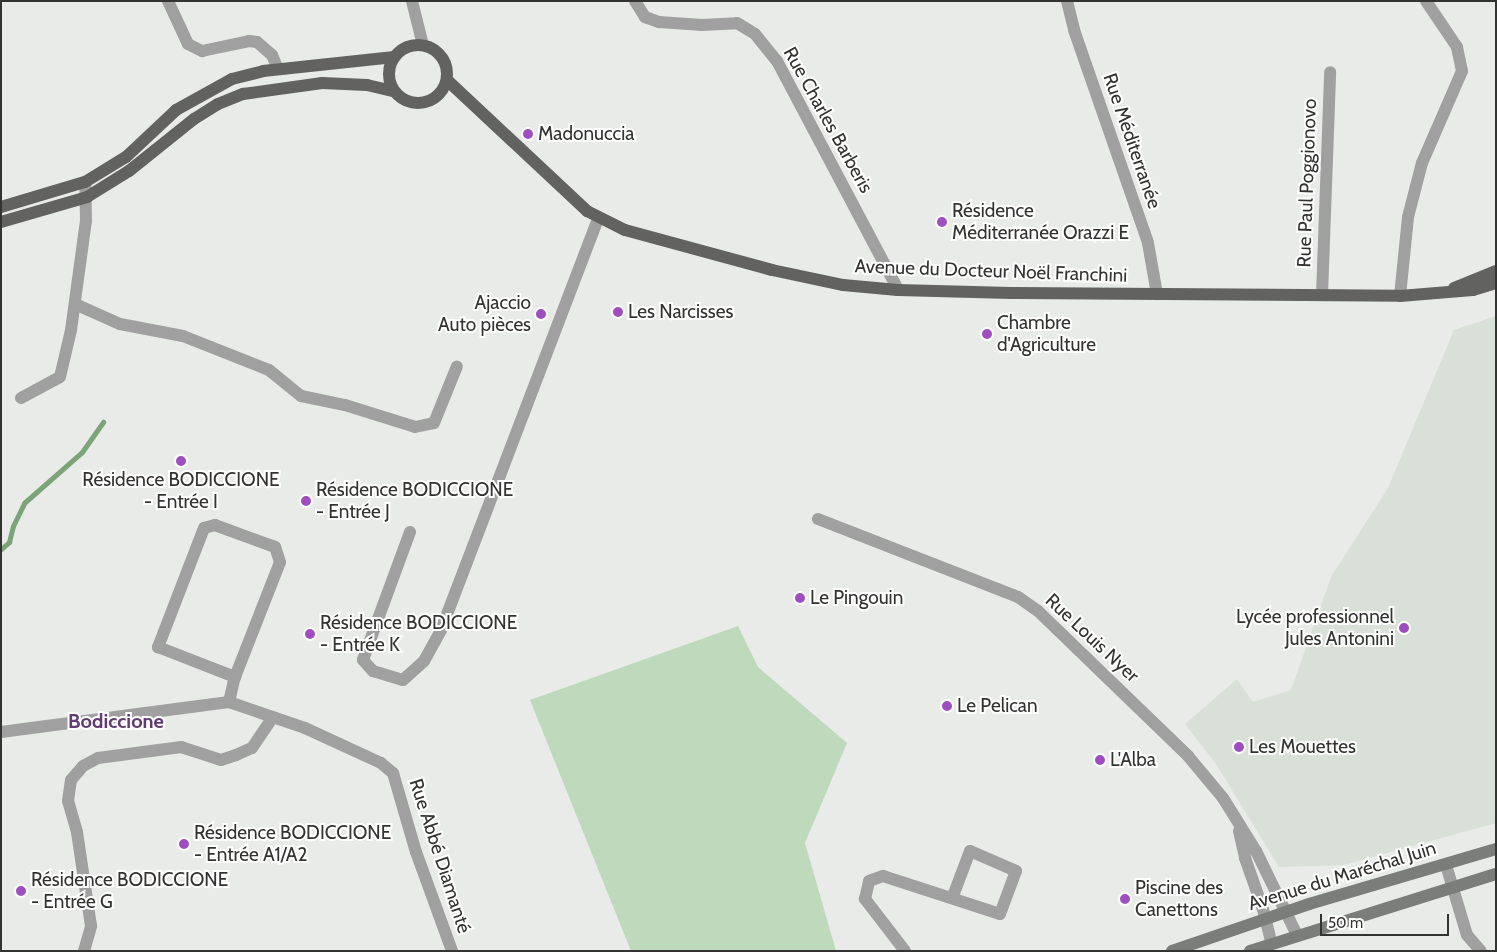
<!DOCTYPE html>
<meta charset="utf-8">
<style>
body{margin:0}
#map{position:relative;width:1497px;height:952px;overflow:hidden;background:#e8ebe8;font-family:Cabin,sans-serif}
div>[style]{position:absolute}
.built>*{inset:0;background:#d8e0d7}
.green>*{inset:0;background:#bed9bb}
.stream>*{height:5px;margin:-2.5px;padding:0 2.5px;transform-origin:2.5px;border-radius:2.5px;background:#7da478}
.street>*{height:12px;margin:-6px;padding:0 6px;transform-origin:6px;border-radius:6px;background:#9fa09f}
.secondary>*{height:12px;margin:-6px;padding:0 6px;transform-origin:6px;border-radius:6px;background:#7b7d7b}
.primary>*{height:12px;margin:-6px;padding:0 6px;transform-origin:6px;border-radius:6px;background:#626361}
.primary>.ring{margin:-6px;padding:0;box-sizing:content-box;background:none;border:12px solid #626361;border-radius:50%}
.dots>*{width:14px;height:14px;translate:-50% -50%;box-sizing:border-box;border:2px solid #fff;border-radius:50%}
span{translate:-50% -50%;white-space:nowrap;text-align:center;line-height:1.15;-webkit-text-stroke:4px #fff;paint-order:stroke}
.street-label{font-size:19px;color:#333332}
.poi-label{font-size:19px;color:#333332}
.left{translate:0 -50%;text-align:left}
.right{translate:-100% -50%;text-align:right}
.neighbourhood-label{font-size:20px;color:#633c74;font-weight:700}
.frame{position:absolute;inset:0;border:2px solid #333332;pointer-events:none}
.scale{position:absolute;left:1320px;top:914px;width:129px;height:22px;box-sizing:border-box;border:2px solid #333332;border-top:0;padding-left:6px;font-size:15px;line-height:18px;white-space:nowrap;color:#333332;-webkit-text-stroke:4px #fff;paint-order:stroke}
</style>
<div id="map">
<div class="built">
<i style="clip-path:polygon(1496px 316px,1496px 823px,1344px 865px,1279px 867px,1216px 764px,1185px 724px,1237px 679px,1253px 702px,1291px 690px,1331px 577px,1388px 488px,1454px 330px)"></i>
</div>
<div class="green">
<i style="clip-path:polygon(738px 626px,758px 667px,847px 743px,805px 843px,836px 951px,631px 951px,530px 700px)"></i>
</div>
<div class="stream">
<i style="left:1px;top:549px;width:11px;rotate:-41deg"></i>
<i style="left:9px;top:542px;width:16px;rotate:-76deg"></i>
<i style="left:13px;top:526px;width:25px;rotate:-64deg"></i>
<i style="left:24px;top:503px;width:77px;rotate:-41.3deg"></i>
<i style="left:82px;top:452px;width:37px;rotate:-55deg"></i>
</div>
<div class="street">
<i style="left:168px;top:1px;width:47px;rotate:65.1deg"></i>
<i style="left:188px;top:44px;width:16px;rotate:27deg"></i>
<i style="left:202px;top:51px;width:48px;rotate:-12deg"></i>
<i style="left:249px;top:41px;width:8px;rotate:7deg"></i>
<i style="left:257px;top:42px;width:20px;rotate:41deg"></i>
<i style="left:272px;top:55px;width:15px;rotate:67deg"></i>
<i style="left:412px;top:1px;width:45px;rotate:76deg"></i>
<i style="left:635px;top:1px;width:19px;rotate:58deg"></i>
<i style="left:645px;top:17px;width:15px;rotate:20deg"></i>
<i style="left:659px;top:22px;width:43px;rotate:4deg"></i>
<i style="left:702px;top:25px;width:35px;rotate:-3deg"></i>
<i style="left:737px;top:23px;width:21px;rotate:31deg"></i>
<i style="left:755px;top:34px;width:35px;rotate:51deg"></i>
<i style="left:777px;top:61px;width:259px;rotate:62.1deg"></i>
<i style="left:1067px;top:1px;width:30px;rotate:76deg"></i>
<i style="left:1074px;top:30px;width:225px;rotate:70.8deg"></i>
<i style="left:1148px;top:243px;width:52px;rotate:80deg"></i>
<i style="left:1322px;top:295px;width:223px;rotate:-87.9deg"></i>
<i style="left:1400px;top:296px;width:79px;rotate:-84.2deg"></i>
<i style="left:1408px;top:217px;width:56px;rotate:-75.5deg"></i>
<i style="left:1422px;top:163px;width:100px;rotate:-66.5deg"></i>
<i style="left:1462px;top:71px;width:25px;rotate:-102deg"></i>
<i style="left:1457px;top:47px;width:55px;rotate:-124deg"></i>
<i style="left:75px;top:304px;width:49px;rotate:24deg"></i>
<i style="left:120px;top:324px;width:64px;rotate:10.8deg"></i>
<i style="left:183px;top:336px;width:92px;rotate:21.6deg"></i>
<i style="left:269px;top:370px;width:41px;rotate:39.1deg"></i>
<i style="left:301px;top:396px;width:45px;rotate:11.6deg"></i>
<i style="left:345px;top:405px;width:73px;rotate:17.4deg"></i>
<i style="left:415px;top:427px;width:19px;rotate:-12deg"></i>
<i style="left:434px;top:423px;width:61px;rotate:-68deg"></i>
<i style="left:21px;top:398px;width:44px;rotate:-28.3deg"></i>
<i style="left:60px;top:377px;width:48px;rotate:-76.8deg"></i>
<i style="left:71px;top:330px;width:110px;rotate:-82.2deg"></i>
<i style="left:86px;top:221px;width:39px;rotate:-91deg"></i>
<i style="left:818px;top:519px;width:215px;rotate:21.3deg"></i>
<i style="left:1018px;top:597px;width:24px;rotate:35deg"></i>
<i style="left:1038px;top:611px;width:209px;rotate:44deg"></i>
<i style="left:1188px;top:756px;width:55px;rotate:50.2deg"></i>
<i style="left:1223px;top:798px;width:62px;rotate:58.1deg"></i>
<i style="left:1256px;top:851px;width:93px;rotate:64deg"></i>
<i style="left:410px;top:532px;width:136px;rotate:110.2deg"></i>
<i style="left:363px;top:660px;width:15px;rotate:48deg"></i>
<i style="left:373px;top:671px;width:31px;rotate:17deg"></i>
<i style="left:403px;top:680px;width:28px;rotate:-42deg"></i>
<i style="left:424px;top:661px;width:35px;rotate:-61deg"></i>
<i style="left:441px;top:630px;width:442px;rotate:-69.1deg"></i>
<i style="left:229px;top:702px;width:26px;rotate:-77deg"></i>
<i style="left:235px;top:677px;width:123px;rotate:-68.6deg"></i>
<i style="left:280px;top:562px;width:16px;rotate:-108deg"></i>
<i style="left:275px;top:547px;width:64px;rotate:-159.9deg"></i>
<i style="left:215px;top:525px;width:11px;rotate:165deg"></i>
<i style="left:204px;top:528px;width:128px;rotate:111.1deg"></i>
<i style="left:158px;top:647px;width:83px;rotate:21.3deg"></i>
<i style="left:1px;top:732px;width:230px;rotate:-7.5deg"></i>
<i style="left:229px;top:702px;width:80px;rotate:18.9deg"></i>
<i style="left:305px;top:728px;width:84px;rotate:24.7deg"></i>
<i style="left:381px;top:763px;width:16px;rotate:40deg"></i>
<i style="left:393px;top:773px;width:82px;rotate:73.8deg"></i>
<i style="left:416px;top:852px;width:105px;rotate:70deg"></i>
<i style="left:1239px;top:831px;width:28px;rotate:77deg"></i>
<i style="left:1245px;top:858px;width:54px;rotate:70.6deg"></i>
<i style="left:1263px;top:909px;width:36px;rotate:76deg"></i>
<i style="left:1446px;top:865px;width:73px;rotate:73.3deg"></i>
<i style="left:1467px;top:935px;width:21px;rotate:49deg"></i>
<i style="left:84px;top:951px;width:26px;rotate:-74deg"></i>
<i style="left:91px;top:926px;width:95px;rotate:-98.5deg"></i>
<i style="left:77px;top:832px;width:32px;rotate:-106deg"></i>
<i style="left:68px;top:801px;width:21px;rotate:-82deg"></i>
<i style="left:71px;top:780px;width:18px;rotate:-49deg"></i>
<i style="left:83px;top:766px;width:17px;rotate:-28deg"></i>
<i style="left:98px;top:758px;width:84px;rotate:-7.5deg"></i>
<i style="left:181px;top:747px;width:42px;rotate:18deg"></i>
<i style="left:221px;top:760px;width:16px;rotate:-18deg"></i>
<i style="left:236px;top:755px;width:17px;rotate:-24deg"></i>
<i style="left:252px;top:748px;width:37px;rotate:-56deg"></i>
<i style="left:905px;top:951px;width:66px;rotate:-127.6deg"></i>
<i style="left:865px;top:899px;width:18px;rotate:-77deg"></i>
<i style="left:869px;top:881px;width:15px;rotate:-20deg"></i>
<i style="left:883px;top:876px;width:123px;rotate:18deg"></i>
<i style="left:1000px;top:914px;width:46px;rotate:-69.6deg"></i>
<i style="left:1016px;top:871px;width:50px;rotate:-156.5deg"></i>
<i style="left:970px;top:851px;width:48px;rotate:110.7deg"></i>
</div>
<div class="secondary">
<i style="left:1172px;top:951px;width:145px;rotate:-18.9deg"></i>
<i style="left:1309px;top:904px;width:195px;rotate:-16.4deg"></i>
<i style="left:1250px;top:951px;width:258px;rotate:-17.4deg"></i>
</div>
<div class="primary">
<i class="ring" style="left:389px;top:45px;width:46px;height:46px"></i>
<i style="left:447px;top:80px;width:192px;rotate:43.1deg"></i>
<i style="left:587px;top:211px;width:42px;rotate:26.6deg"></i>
<i style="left:625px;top:230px;width:152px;rotate:15.2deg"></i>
<i style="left:772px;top:270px;width:73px;rotate:11.9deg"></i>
<i style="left:843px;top:285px;width:55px;rotate:5.2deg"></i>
<i style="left:898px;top:290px;width:113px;rotate:1.5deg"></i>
<i style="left:1011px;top:293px;width:389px;rotate:0.4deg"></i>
<i style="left:1400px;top:296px;width:73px;rotate:-4.7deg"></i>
<i style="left:1473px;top:290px;width:24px;rotate:-17deg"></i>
<i style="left:1px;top:207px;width:88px;rotate:-16.6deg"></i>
<i style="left:85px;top:182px;width:48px;rotate:-31.4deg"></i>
<i style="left:126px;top:157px;width:69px;rotate:-43.2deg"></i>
<i style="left:176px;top:110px;width:64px;rotate:-29deg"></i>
<i style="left:232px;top:79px;width:32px;rotate:-14deg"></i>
<i style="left:263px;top:71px;width:132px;rotate:-6.1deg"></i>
<i style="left:1px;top:222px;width:90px;rotate:-16.2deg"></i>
<i style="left:87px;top:197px;width:49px;rotate:-31.8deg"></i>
<i style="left:129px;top:171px;width:83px;rotate:-38.7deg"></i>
<i style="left:194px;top:119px;width:28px;rotate:-32deg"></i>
<i style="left:218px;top:104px;width:27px;rotate:-22deg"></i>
<i style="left:243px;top:94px;width:80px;rotate:-7.9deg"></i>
<i style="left:322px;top:83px;width:45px;rotate:2.5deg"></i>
<i style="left:367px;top:85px;width:28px;rotate:13deg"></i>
<i style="left:1454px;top:288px;width:45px;rotate:-22deg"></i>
</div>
<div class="dots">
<i style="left:528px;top:134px;background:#9e4ebe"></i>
<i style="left:942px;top:222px;background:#9e4ebe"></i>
<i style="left:618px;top:312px;background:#9e4ebe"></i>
<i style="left:541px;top:314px;background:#9e4ebe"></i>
<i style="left:987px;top:334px;background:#9e4ebe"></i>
<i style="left:181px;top:461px;background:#9e4ebe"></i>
<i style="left:306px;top:501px;background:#9e4ebe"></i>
<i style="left:800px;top:598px;background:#9e4ebe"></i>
<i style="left:1404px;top:628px;background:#9e4ebe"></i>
<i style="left:310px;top:634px;background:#9e4ebe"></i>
<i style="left:947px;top:706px;background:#9e4ebe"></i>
<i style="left:1239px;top:747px;background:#9e4ebe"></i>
<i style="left:1100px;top:760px;background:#9e4ebe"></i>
<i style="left:184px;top:844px;background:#9e4ebe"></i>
<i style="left:21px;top:891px;background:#9e4ebe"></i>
<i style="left:1125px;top:899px;background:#9e4ebe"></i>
</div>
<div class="street-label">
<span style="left:828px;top:120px;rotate:61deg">Rue Charles Barberis</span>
<span style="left:1132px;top:141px;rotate:71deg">Rue Méditerranée</span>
<span style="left:1307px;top:183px;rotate:-88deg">Rue Paul Poggionovo</span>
<span style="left:991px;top:271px;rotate:2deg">Avenue du Docteur Noël Franchini</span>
<span style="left:1092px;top:638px;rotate:43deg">Rue Louis Nyer</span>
<span style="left:440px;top:856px;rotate:72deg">Rue Abbé Diamanté</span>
<span style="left:1342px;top:876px;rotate:-17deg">Avenue du Maréchal Juin</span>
</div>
<div class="poi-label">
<span class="left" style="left:538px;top:134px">Madonuccia</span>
<span class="left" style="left:952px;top:222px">Résidence<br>Méditerranée Orazzi E</span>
<span class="right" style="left:531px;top:314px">Ajaccio<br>Auto pièces</span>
<span class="left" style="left:628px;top:312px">Les Narcisses</span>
<span class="left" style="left:997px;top:334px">Chambre<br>d'Agriculture</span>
<span style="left:181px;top:491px">Résidence BODICCIONE<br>- Entrée I</span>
<span class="left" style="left:316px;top:501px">Résidence BODICCIONE<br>- Entrée J</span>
<span class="left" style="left:810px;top:598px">Le Pingouin</span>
<span class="right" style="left:1394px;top:628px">Lycée professionnel<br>Jules Antonini</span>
<span class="left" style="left:320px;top:634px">Résidence BODICCIONE<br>- Entrée K</span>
<span class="left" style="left:957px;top:706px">Le Pelican</span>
<span class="left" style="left:1249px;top:747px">Les Mouettes</span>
<span class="left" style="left:1110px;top:760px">L'Alba</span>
<span class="left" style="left:194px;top:844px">Résidence BODICCIONE<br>- Entrée A1/A2</span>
<span class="left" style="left:31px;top:891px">Résidence BODICCIONE<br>- Entrée G</span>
<span class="left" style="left:1135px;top:899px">Piscine des<br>Canettons</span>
</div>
<div class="neighbourhood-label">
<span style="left:116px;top:721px">Bodiccione</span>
</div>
<div class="frame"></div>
<div class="scale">50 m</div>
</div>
